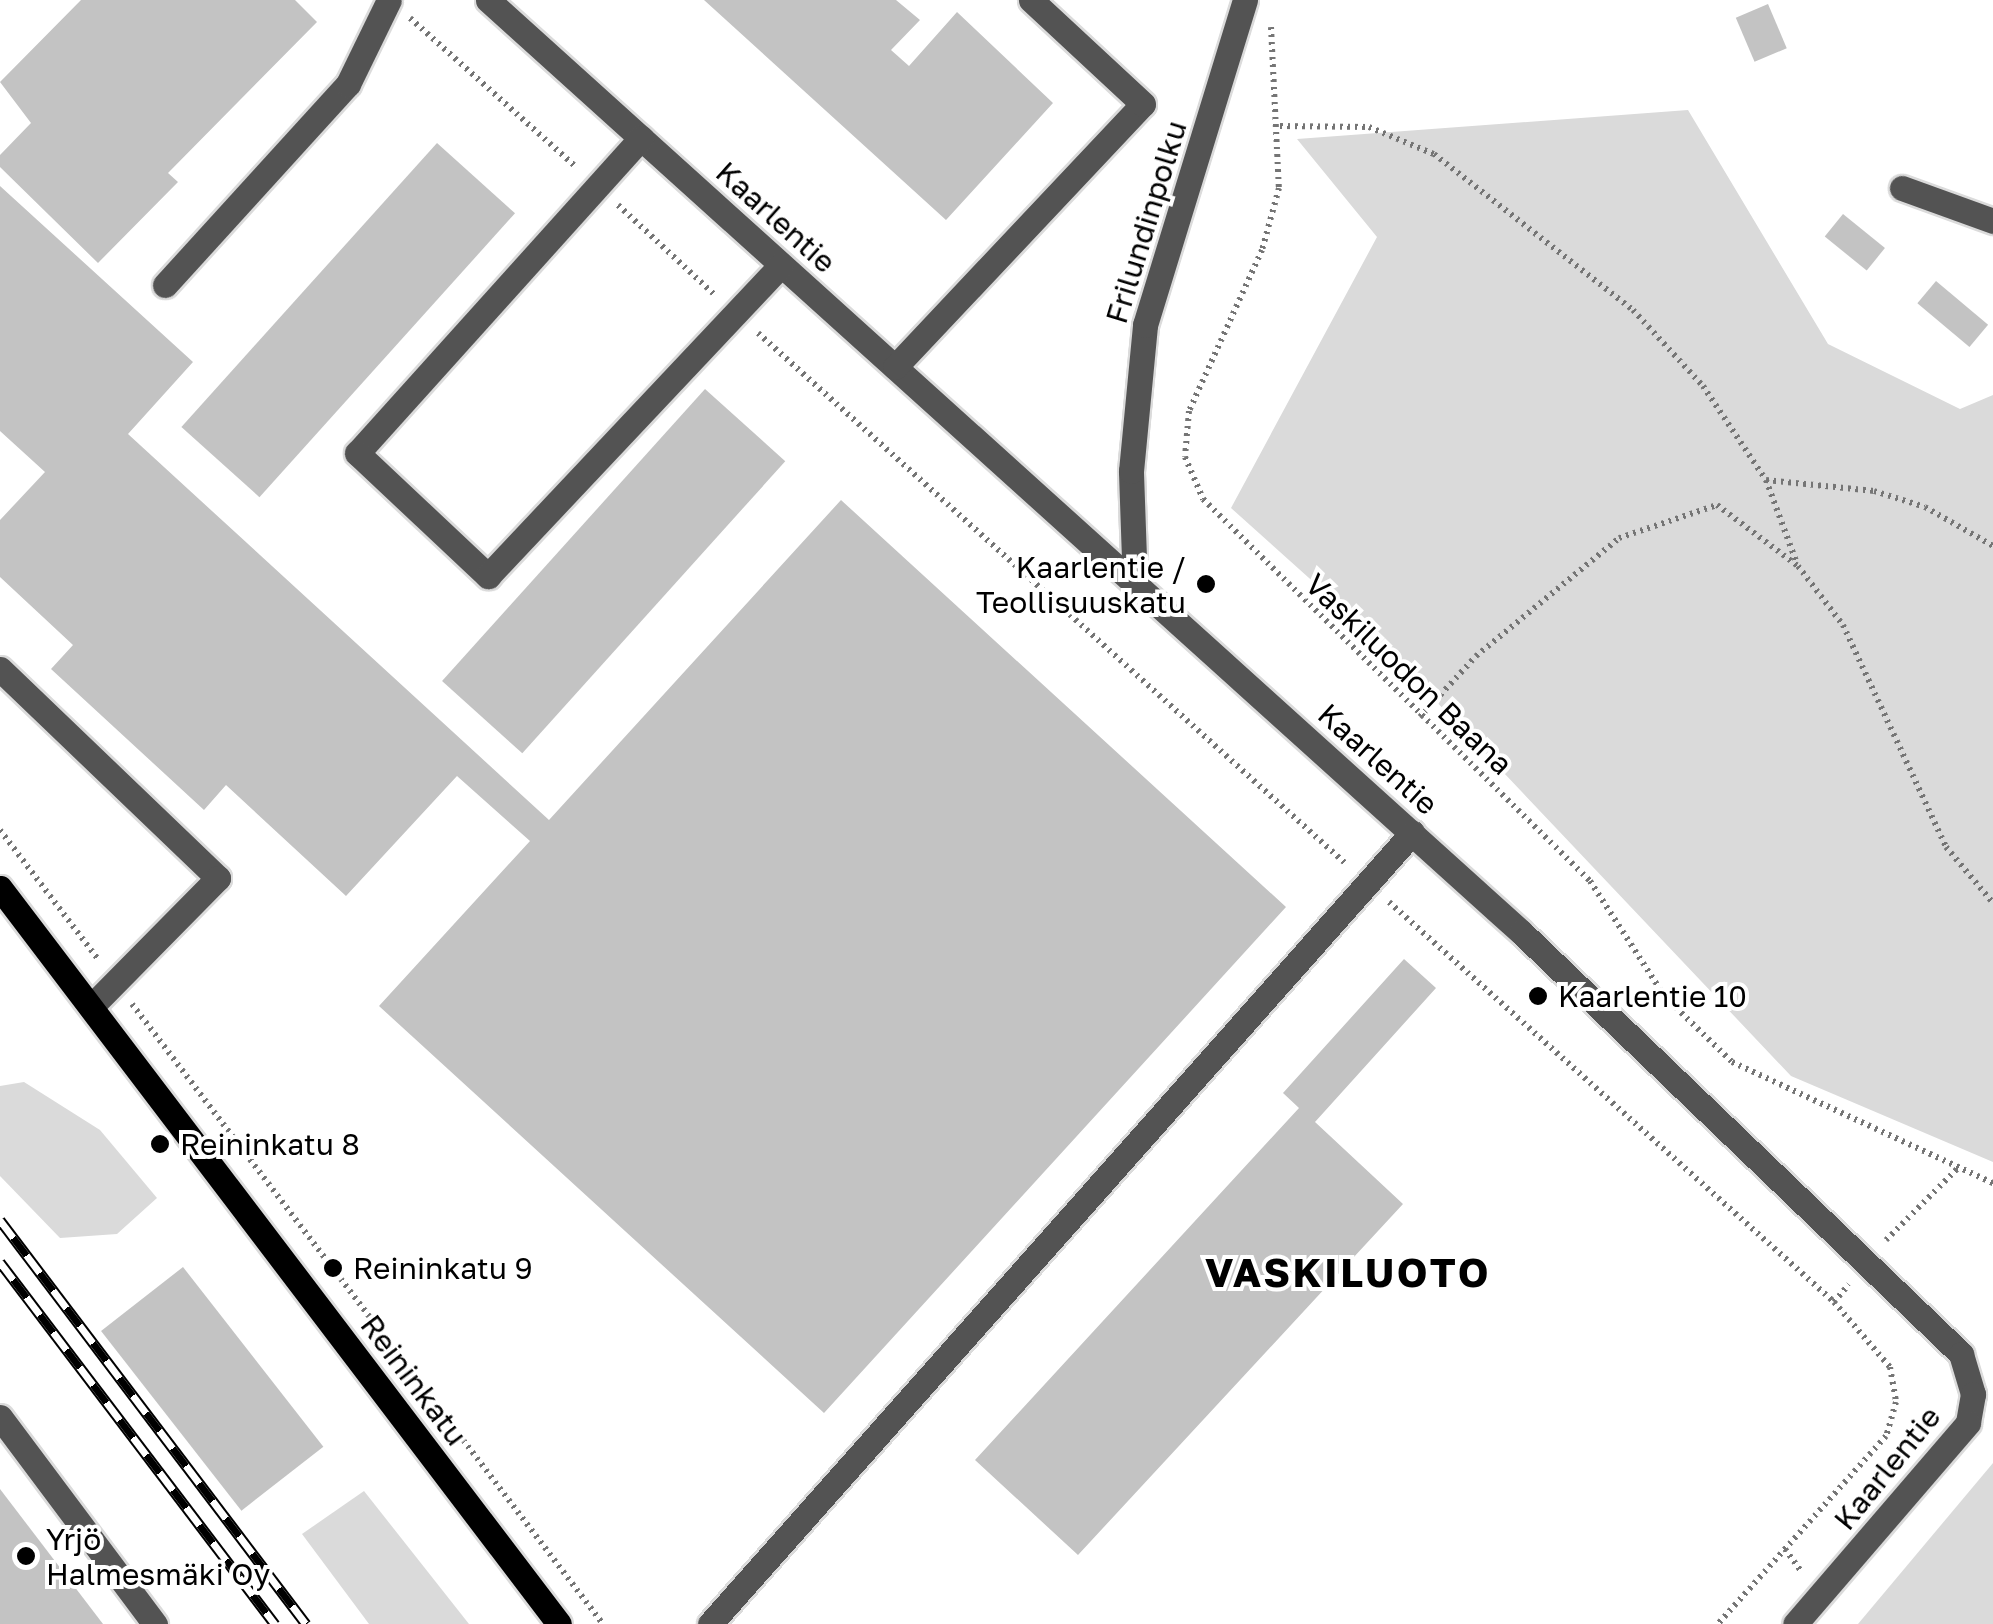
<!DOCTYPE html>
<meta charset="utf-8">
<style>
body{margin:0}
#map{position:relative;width:1993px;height:1624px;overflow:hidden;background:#fff;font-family:"Golos Text",sans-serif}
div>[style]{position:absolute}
.green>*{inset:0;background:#dadada}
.building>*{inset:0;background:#c3c3c3;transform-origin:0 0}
.path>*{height:6px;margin-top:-3px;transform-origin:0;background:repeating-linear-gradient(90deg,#757575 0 2.5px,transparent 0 7.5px)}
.roads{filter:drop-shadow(2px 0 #dbdbdb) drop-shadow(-2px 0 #dbdbdb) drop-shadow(0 2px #dbdbdb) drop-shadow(0 -2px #dbdbdb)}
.minor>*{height:25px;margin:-12.5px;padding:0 12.5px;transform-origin:12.5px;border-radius:12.5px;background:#535353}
.major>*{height:25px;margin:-12.5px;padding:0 12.5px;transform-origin:12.5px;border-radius:12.5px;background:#000}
.rail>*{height:11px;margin-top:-5.5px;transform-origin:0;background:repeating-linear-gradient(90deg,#fff 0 22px,#000 0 44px);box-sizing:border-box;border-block:2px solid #000}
.dots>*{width:28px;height:28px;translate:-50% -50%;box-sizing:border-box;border:5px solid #fff;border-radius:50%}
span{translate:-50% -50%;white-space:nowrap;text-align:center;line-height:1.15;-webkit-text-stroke:8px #fff;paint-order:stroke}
.street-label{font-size:30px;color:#000}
.poi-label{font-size:30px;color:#000}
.right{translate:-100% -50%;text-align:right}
.left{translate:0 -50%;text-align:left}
.district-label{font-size:40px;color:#000;font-weight:700;letter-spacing:2.5px}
</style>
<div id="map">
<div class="green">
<i style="clip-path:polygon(1688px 110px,1828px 344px,1960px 409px,1993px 395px,1993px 1162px,1791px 1076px,1377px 639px,1231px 508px,1377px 237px,1297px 139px)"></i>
<i style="clip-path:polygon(24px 1082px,100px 1130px,157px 1198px,117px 1234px,60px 1238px,0 1176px,0 1086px)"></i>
<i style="clip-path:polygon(1993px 1463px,1993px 1624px,1858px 1624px)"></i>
<i style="clip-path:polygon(364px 1491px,469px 1624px,369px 1624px,302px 1534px)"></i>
</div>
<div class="building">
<i style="clip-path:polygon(81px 0,295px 0,317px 22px,168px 173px,178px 182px,98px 263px,0 167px,0 155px,31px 123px,0 82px)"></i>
<i style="clip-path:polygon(704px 0,896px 0,920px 20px,891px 50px,909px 66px,957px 12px,1053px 103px,946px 220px)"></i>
<i style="left:1768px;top:4px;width:48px;height:35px;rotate:67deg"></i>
<i style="left:437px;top:143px;width:105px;height:382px;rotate:42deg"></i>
<i style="clip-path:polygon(0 186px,193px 362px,128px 434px,549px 820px,841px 500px,1286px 907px,824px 1413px,379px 1006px,530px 841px,457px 776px,346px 896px,226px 785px,204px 810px,51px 669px,73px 645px,0 577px,0 520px,45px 472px,0 431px)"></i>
<i style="left:1843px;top:214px;width:54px;height:29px;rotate:39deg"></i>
<i style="left:1936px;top:281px;width:68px;height:29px;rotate:40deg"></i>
<i style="left:705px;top:389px;width:108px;height:393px;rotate:42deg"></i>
<i style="clip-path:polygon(1404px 959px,1436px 988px,1315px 1122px,1403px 1204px,1078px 1555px,975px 1460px,1299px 1108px,1283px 1093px)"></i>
<i style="left:183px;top:1267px;width:228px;height:104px;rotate:52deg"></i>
<i style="clip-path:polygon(0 1489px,103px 1624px,0 1624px)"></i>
</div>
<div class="path">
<i style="left:410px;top:18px;width:222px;rotate:41.9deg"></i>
<i style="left:1271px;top:27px;width:161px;rotate:87.2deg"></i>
<i style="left:1279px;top:188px;width:64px;rotate:105.3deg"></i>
<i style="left:1262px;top:250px;width:177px;rotate:114.4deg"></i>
<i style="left:1189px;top:411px;width:46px;rotate:95deg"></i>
<i style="left:1185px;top:457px;width:46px;rotate:66.8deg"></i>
<i style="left:1203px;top:499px;width:544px;rotate:44.63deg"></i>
<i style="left:1590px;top:881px;width:138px;rotate:57.1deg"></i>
<i style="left:1665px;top:997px;width:93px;rotate:44.1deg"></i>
<i style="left:1732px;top:1062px;width:288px;rotate:24.9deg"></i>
<i style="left:1280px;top:126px;width:89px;rotate:0.6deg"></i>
<i style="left:1369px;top:127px;width:70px;rotate:22.6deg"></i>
<i style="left:1434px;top:154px;width:253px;rotate:38.1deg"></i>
<i style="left:1633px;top:310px;width:103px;rotate:47.4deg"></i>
<i style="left:1703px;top:386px;width:113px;rotate:56.2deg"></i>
<i style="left:1766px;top:480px;width:90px;rotate:69.7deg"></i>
<i style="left:618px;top:205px;width:132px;rotate:42.9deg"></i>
<i style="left:758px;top:333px;width:792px;rotate:42.08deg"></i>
<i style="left:1766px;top:480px;width:109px;rotate:5.8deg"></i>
<i style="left:1874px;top:491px;width:53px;rotate:17.4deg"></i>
<i style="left:1925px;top:507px;width:78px;rotate:29.8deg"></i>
<i style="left:1420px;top:717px;width:83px;rotate:-47.4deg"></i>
<i style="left:1476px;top:656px;width:185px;rotate:-39.5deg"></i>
<i style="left:1619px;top:538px;width:103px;rotate:-18.6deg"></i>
<i style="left:1717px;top:505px;width:101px;rotate:37deg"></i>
<i style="left:1798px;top:566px;width:74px;rotate:52.7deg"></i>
<i style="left:1843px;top:625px;width:245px;rotate:65.1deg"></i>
<i style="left:1946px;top:847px;width:73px;rotate:50deg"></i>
<i style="left:0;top:830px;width:161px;rotate:52.8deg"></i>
<i style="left:1389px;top:902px;width:598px;rotate:41.95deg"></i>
<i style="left:1834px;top:1302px;width:86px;rotate:49.3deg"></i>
<i style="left:1890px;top:1367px;width:36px;rotate:80deg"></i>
<i style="left:1896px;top:1402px;width:35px;rotate:106deg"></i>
<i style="left:1886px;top:1436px;width:252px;rotate:131.8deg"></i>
<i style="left:132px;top:1004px;width:779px;rotate:52.78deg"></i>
<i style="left:1886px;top:1240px;width:103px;rotate:-45deg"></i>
<i style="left:1834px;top:1302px;width:23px;rotate:-50deg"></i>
<i style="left:1785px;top:1549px;width:29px;rotate:54deg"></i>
</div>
<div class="roads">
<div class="minor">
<i style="left:488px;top:0;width:1391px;rotate:42.06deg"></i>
<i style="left:1521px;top:932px;width:610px;rotate:43.8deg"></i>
<i style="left:1961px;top:1354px;width:42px;rotate:73.3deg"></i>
<i style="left:1973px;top:1394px;width:29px;rotate:100deg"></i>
<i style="left:1968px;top:1423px;width:265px;rotate:130.7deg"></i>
<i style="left:641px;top:138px;width:424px;rotate:132deg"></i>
<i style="left:357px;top:453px;width:180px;rotate:43.2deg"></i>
<i style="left:488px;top:576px;width:427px;rotate:-46.7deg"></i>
<i style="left:1902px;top:188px;width:97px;rotate:19.9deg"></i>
<i style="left:165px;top:285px;width:272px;rotate:-47.7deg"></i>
<i style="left:348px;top:84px;width:93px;rotate:-64deg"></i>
<i style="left:895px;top:367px;width:361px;rotate:-46.7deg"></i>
<i style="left:1143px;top:104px;width:153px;rotate:-137.1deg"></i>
<i style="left:1135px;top:587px;width:116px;rotate:-92deg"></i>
<i style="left:1131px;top:471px;width:147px;rotate:-84.5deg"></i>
<i style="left:1145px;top:325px;width:340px;rotate:-72.9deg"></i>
<i style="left:0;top:669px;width:302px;rotate:43.8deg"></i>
<i style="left:218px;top:878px;width:181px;rotate:134.6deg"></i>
<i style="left:0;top:1417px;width:259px;rotate:53.2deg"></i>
<i style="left:710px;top:1624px;width:1058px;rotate:-48.41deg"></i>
</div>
<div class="major">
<i style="left:0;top:888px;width:924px;rotate:52.78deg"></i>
</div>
</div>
<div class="rail">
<i style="left:0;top:1220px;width:507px;rotate:52.86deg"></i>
<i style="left:0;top:1262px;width:455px;rotate:52.8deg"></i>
</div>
<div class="dots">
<i style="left:1206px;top:584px;background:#000"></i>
<i style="left:1538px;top:996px;background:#000"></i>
<i style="left:160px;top:1144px;background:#000"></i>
<i style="left:333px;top:1268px;background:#000"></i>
<i style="left:26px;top:1556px;background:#000"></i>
</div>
<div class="street-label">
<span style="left:776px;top:217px;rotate:42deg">Kaarlentie</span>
<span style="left:1146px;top:222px;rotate:-73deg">Frilundinpolku</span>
<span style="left:1409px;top:674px;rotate:44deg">Vaskiluodon Baana</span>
<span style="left:1378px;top:759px;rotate:42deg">Kaarlentie</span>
<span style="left:414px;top:1380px;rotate:53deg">Reininkatu</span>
<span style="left:1887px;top:1468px;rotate:-51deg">Kaarlentie</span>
</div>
<div class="poi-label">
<span class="right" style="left:1186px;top:584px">Kaarlentie /<br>Teollisuuskatu</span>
<span class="left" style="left:1558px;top:996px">Kaarlentie 10</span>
<span class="left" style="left:180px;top:1144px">Reininkatu 8</span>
<span class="left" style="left:353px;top:1268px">Reininkatu 9</span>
<span class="left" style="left:46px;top:1556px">Yrjö<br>Halmesmäki Oy</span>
</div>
<div class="district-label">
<span style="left:1348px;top:1272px">VASKILUOTO</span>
</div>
</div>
